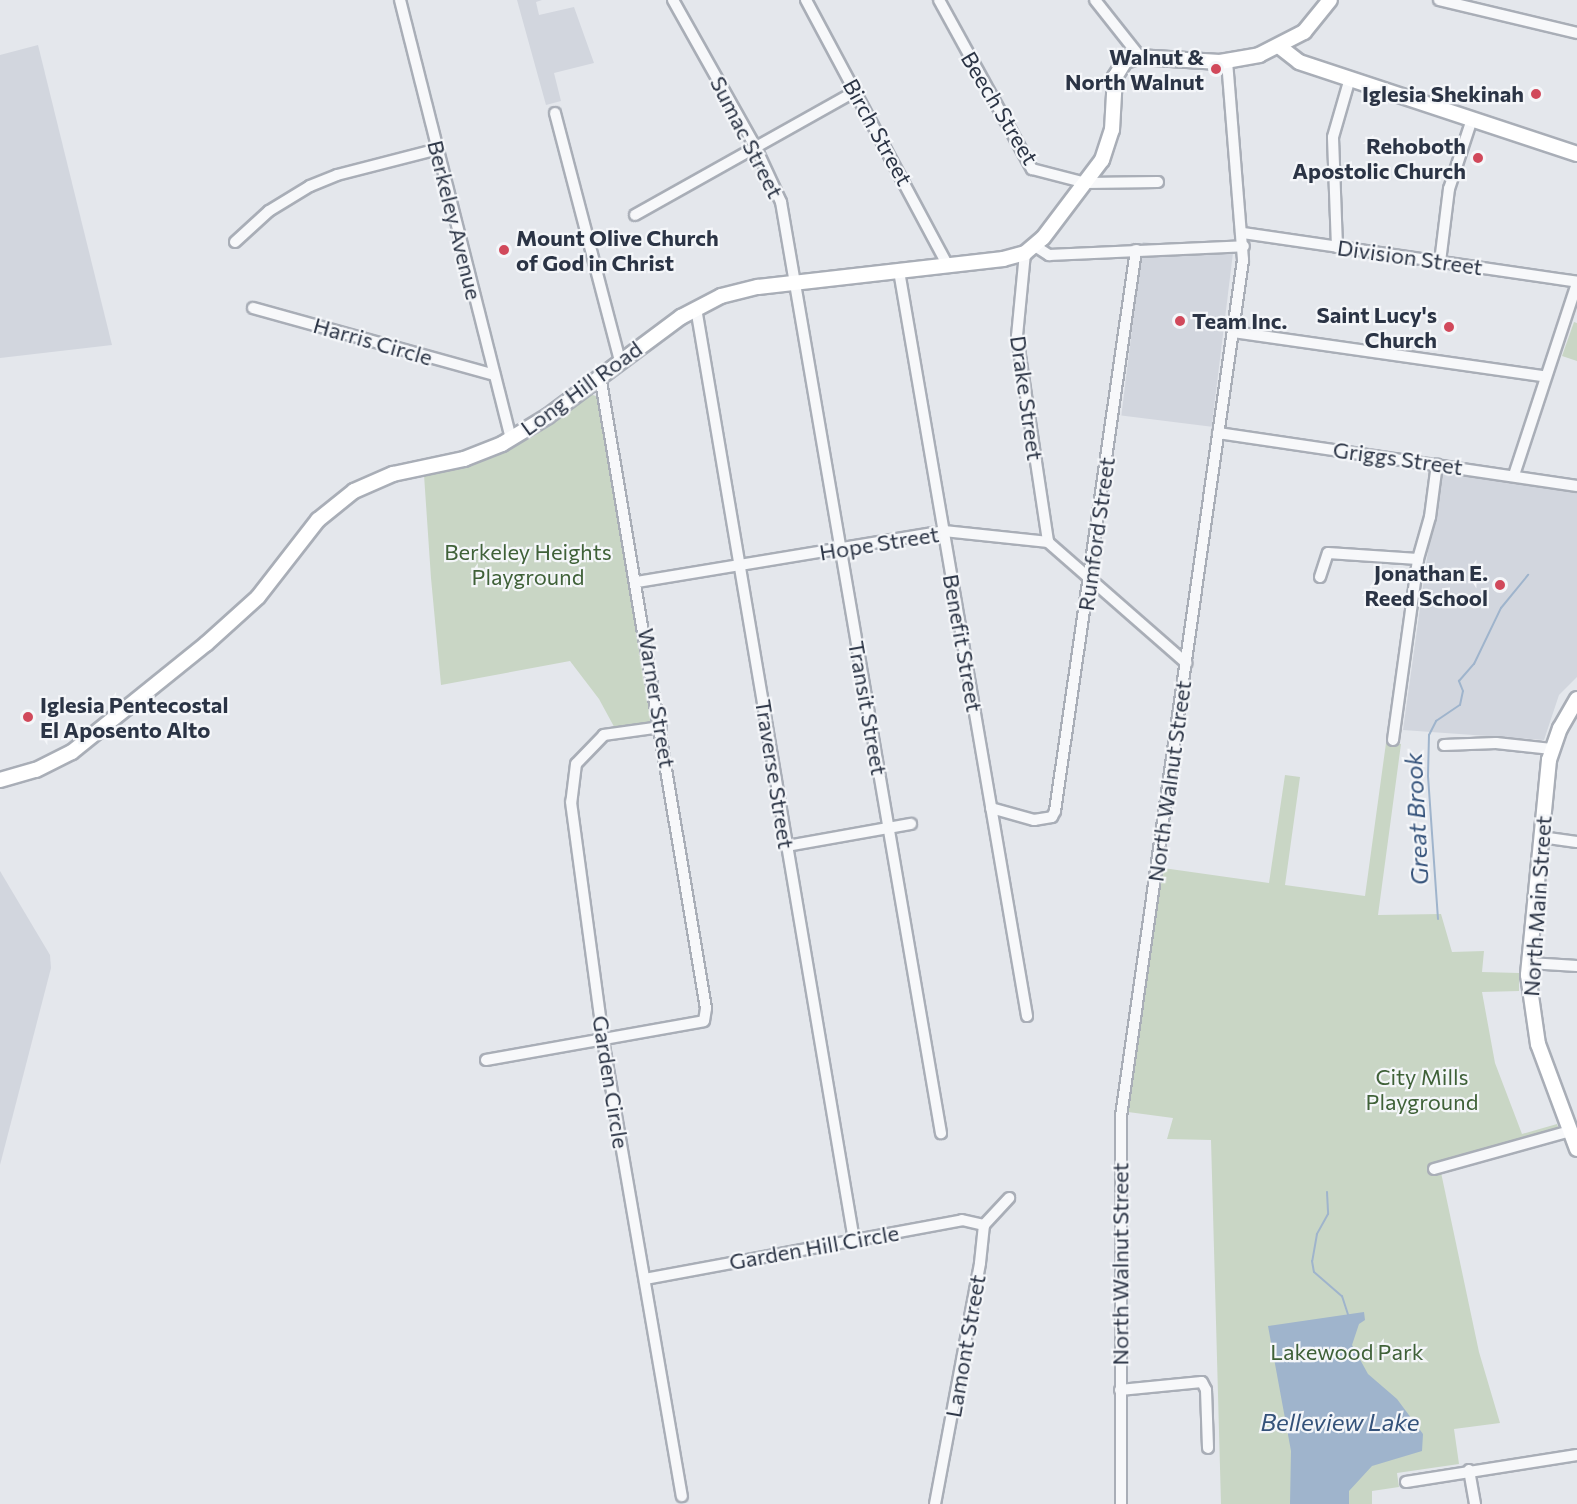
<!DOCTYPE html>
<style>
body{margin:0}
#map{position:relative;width:1577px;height:1504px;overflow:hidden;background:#e4e7ec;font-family:Commissioner,sans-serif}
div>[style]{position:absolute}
.built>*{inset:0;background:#d2d6de;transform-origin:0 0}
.green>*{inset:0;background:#c9d6c5}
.water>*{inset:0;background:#9fb4cc}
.stream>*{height:2px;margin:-1px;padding:0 1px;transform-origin:1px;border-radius:1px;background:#9fb4cc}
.roads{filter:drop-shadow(2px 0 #a9aeb7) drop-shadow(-2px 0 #a9aeb7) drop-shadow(0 2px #a9aeb7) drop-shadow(0 -2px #a9aeb7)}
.minor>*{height:10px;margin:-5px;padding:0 5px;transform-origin:5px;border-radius:5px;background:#f7f8fa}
.major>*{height:14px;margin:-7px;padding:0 7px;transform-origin:7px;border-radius:7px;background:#fff}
.dots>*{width:16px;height:16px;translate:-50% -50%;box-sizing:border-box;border:3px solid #f4f6f9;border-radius:50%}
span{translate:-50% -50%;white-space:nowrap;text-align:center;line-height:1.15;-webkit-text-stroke:4.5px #f4f6f9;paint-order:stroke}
.poi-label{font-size:22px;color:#2b3445;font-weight:700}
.right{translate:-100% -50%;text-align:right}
.left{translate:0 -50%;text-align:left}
.street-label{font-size:22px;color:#2b3445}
.park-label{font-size:22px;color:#3f6138}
.water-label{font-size:24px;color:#34527a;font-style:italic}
</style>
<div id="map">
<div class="built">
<i style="clip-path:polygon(517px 0,542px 0,536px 2px,539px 15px,574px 7px,594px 63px,554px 73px,561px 101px,546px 105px)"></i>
<i style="clip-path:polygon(38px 45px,112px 345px,0 358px,0 55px)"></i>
<i style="left:1233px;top:253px;width:175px;height:91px;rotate:97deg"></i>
<i style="clip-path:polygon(1439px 472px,1577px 493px,1577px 677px,1559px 695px,1544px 740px,1403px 730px)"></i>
<i style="clip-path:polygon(0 871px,50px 955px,51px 968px,0 1165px)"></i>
</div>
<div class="green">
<i style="clip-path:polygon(1574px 322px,1577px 323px,1577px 361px,1562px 356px)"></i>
<i style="clip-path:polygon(588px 393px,598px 397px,655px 728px,618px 734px,599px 699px,570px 661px,441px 685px,431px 578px,424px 475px,468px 466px,498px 454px,544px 427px)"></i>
<i style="clip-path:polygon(1386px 743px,1401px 744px,1378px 915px,1441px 914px,1452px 952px,1484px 951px,1482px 972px,1519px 973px,1519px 991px,1482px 992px,1495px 1063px,1522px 1134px,1557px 1124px,1559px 1130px,1439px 1163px,1479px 1352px,1500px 1423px,1454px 1429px,1459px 1464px,1397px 1473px,1399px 1487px,1372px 1491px,1372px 1504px,1221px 1504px,1211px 1140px,1167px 1139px,1173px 1118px,1128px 1112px,1163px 868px,1269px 883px,1285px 775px,1300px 777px,1285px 885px,1365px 896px)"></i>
</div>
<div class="water">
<i style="clip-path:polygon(1364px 1312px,1365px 1320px,1359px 1324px,1352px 1345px,1368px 1374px,1397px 1399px,1423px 1434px,1422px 1451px,1372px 1466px,1349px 1491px,1349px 1504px,1290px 1504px,1291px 1451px,1268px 1326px)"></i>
</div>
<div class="stream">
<i style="left:1438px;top:919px;width:143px;rotate:-94deg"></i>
<i style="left:1428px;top:776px;width:41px;rotate:-88.6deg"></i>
<i style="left:1429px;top:735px;width:16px;rotate:-63deg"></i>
<i style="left:1436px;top:721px;width:29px;rotate:-34deg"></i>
<i style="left:1460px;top:705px;width:14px;rotate:-78deg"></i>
<i style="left:1463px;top:691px;width:11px;rotate:-112deg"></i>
<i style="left:1459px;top:681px;width:23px;rotate:-49deg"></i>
<i style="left:1474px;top:664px;width:62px;rotate:-64.3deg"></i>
<i style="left:1501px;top:608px;width:43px;rotate:-50.7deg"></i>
<i style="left:1327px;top:1192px;width:22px;rotate:87deg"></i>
<i style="left:1328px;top:1214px;width:23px;rotate:119deg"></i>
<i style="left:1317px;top:1234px;width:27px;rotate:100deg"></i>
<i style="left:1312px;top:1261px;width:11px;rotate:80deg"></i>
<i style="left:1314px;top:1272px;width:37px;rotate:41deg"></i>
<i style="left:1342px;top:1296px;width:20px;rotate:72deg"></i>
</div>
<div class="roads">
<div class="minor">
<i style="left:400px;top:0;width:453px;rotate:75.8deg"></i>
<i style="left:673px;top:0;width:170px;rotate:60.7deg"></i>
<i style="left:756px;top:148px;width:60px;rotate:65.2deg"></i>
<i style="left:781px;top:202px;width:945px;rotate:80.25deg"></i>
<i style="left:806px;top:0;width:302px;rotate:61.9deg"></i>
<i style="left:939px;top:0;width:193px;rotate:61.2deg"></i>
<i style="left:1032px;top:169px;width:56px;rotate:14.5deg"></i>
<i style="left:1086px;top:183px;width:72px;rotate:-0.8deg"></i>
<i style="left:1095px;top:0;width:73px;rotate:51.7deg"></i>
<i style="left:1439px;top:0;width:142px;rotate:13.4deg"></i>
<i style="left:555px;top:113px;width:255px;rotate:75.3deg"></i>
<i style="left:635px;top:215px;width:253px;rotate:-29.3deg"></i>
<i style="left:1243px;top:233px;width:338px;rotate:8.3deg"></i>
<i style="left:235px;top:242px;width:46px;rotate:-42.4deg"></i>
<i style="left:269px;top:211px;width:48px;rotate:-31.4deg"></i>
<i style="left:310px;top:186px;width:29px;rotate:-22deg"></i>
<i style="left:337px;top:175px;width:104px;rotate:-14.4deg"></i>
<i style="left:1035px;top:246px;width:17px;rotate:33deg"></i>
<i style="left:1049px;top:255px;width:195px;rotate:-2.6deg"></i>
<i style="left:1337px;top:247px;width:110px;rotate:-92.1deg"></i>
<i style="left:1333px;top:137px;width:61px;rotate:-73.9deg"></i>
<i style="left:1025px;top:253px;width:83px;rotate:95.5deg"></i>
<i style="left:1017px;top:336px;width:208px;rotate:81.4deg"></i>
<i style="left:1440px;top:262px;width:74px;rotate:-83deg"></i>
<i style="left:1449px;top:189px;width:74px;rotate:-71.8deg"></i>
<i style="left:899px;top:271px;width:756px;rotate:80.25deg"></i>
<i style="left:253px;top:308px;width:250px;rotate:15.5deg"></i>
<i style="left:696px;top:308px;width:945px;rotate:80.38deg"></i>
<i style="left:1233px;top:332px;width:314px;rotate:8.1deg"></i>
<i style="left:1218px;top:433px;width:363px;rotate:8.4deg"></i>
<i style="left:1514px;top:475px;width:202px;rotate:-71.8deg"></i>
<i style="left:1320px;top:577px;width:25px;rotate:-72deg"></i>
<i style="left:1328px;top:553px;width:90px;rotate:3.8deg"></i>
<i style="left:637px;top:582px;width:311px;rotate:-9.4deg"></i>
<i style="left:944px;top:531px;width:105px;rotate:6deg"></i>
<i style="left:1048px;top:542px;width:184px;rotate:41.2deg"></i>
<i style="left:661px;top:727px;width:58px;rotate:172deg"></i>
<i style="left:604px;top:735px;width:40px;rotate:134deg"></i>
<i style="left:576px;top:764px;width:38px;rotate:97deg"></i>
<i style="left:571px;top:802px;width:240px;rotate:82.3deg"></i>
<i style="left:603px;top:1040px;width:463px;rotate:80.2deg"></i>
<i style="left:1393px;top:740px;width:183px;rotate:-82.1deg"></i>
<i style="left:1418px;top:559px;width:44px;rotate:-74.1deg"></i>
<i style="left:1430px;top:517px;width:53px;rotate:-82.5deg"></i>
<i style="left:1444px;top:745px;width:52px;rotate:-2.2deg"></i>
<i style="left:1496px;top:743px;width:56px;rotate:6.1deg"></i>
<i style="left:991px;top:808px;width:45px;rotate:15.6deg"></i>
<i style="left:1034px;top:820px;width:18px;rotate:-9deg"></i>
<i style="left:1052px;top:817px;width:7px;rotate:-63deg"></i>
<i style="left:1055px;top:811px;width:567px;rotate:-81.78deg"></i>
<i style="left:1541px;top:837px;width:36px;rotate:8deg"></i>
<i style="left:787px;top:846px;width:126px;rotate:-10.1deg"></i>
<i style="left:1529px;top:963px;width:48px;rotate:3.6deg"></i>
<i style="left:486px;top:1060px;width:221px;rotate:-10.1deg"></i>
<i style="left:704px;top:1021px;width:13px;rotate:-81deg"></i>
<i style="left:706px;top:1008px;width:642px;rotate:-99.51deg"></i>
<i style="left:1434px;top:1169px;width:141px;rotate:-15.6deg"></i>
<i style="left:645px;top:1279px;width:322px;rotate:-10.5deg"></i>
<i style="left:962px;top:1220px;width:23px;rotate:13deg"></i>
<i style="left:1120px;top:1390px;width:82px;rotate:-5.6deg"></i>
<i style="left:1202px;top:1382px;width:9px;rotate:63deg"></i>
<i style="left:1206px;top:1390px;width:58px;rotate:88deg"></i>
<i style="left:1469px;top:1470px;width:35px;rotate:80deg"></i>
<i style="left:1406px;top:1482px;width:173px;rotate:-9deg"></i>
<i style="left:935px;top:1504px;width:245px;rotate:-79.4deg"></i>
<i style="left:980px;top:1263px;width:38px;rotate:-84deg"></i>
<i style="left:984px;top:1225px;width:37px;rotate:-47deg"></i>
<i style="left:1121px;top:1504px;width:388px;rotate:-90deg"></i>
<i style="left:1121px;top:1116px;width:865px;rotate:-81.89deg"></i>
<i style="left:1243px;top:260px;width:200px;rotate:-94.6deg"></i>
</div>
<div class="major">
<i style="left:1280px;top:47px;width:24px;rotate:38deg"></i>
<i style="left:1299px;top:62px;width:293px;rotate:18.3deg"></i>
<i style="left:1577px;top:699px;width:34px;rotate:120deg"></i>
<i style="left:1560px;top:728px;width:34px;rotate:109deg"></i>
<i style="left:1549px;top:760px;width:216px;rotate:95.6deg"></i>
<i style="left:1528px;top:975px;width:70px;rotate:81.8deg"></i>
<i style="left:1538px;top:1044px;width:112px;rotate:69.6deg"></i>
<i style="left:0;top:780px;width:37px;rotate:-16deg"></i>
<i style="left:36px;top:770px;width:40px;rotate:-26.6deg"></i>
<i style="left:72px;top:752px;width:172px;rotate:-38.9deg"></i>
<i style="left:206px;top:644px;width:70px;rotate:-42.1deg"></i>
<i style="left:258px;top:597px;width:98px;rotate:-52.1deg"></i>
<i style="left:318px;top:520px;width:46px;rotate:-38.9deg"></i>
<i style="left:354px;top:491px;width:43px;rotate:-23.6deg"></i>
<i style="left:393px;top:474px;width:73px;rotate:-11.9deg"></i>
<i style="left:464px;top:459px;width:41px;rotate:-21.5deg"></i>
<i style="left:502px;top:444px;width:54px;rotate:-31.3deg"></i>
<i style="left:548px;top:416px;width:166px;rotate:-36.7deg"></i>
<i style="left:681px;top:317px;width:45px;rotate:-27.7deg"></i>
<i style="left:721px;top:296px;width:38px;rotate:-14deg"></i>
<i style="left:758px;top:287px;width:247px;rotate:-6.5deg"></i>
<i style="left:1003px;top:259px;width:23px;rotate:-15deg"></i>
<i style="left:1025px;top:253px;width:23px;rotate:-40deg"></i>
<i style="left:1043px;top:238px;width:98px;rotate:-52.9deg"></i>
<i style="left:1102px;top:160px;width:32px;rotate:-72deg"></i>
<i style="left:1112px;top:130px;width:53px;rotate:-86.8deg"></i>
<i style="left:1115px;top:77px;width:19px;rotate:-58deg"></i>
<i style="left:1125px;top:61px;width:13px;rotate:-18deg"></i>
<i style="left:1137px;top:57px;width:83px;rotate:3.4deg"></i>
<i style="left:1220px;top:62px;width:40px;rotate:-10deg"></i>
<i style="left:1259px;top:55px;width:51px;rotate:-27.1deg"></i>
<i style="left:1304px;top:32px;width:41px;rotate:-50.9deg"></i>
</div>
</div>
<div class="dots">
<i style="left:1216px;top:69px;background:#d1495b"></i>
<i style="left:1536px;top:94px;background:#d1495b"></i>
<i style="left:1478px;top:158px;background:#d1495b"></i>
<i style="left:504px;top:250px;background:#d1495b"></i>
<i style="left:1180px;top:321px;background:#d1495b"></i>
<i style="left:1449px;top:327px;background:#d1495b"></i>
<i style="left:1500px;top:585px;background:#d1495b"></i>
<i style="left:28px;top:717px;background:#d1495b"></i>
</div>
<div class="poi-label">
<span class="right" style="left:1204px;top:69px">Walnut &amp;<br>North Walnut</span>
<span class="right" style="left:1524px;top:94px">Iglesia Shekinah</span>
<span class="right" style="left:1466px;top:158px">Rehoboth<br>Apostolic Church</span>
<span class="left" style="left:516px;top:250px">Mount Olive Church<br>of God in Christ</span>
<span class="right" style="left:1437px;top:327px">Saint Lucy's<br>Church</span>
<span class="left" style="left:1192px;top:321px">Team Inc.</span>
<span class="right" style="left:1488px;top:585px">Jonathan E.<br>Reed School</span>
<span class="left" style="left:40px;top:717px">Iglesia Pentecostal<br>El Aposento Alto</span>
</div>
<div class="street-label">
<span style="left:1000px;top:108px;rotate:59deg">Beech Street</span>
<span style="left:878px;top:132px;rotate:61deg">Birch Street</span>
<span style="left:747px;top:137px;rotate:63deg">Sumac Street</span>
<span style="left:455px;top:220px;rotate:76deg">Berkeley Avenue</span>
<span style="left:1410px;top:257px;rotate:8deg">Division Street</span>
<span style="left:373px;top:341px;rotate:16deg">Harris Circle</span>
<span style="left:581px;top:388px;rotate:-36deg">Long Hill Road</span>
<span style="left:1027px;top:398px;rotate:82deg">Drake Street</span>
<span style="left:1398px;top:458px;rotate:8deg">Griggs Street</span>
<span style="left:1096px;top:534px;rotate:-82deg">Rumford Street</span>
<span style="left:879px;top:543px;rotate:-9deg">Hope Street</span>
<span style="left:963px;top:643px;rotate:80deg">Benefit Street</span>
<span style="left:657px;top:698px;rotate:81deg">Warner Street</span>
<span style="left:868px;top:708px;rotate:80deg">Transit Street</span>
<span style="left:775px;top:774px;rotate:81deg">Traverse Street</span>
<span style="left:1169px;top:781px;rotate:-82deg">North Walnut Street</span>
<span style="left:1537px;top:906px;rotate:-86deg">North Main Street</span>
<span style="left:611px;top:1082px;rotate:81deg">Garden Circle</span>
<span style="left:814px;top:1247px;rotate:-10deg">Garden Hill Circle</span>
<span style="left:1120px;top:1264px;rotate:-90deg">North Walnut Street</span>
<span style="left:965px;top:1346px;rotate:-80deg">Lamont Street</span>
</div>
<div class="park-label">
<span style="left:528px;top:564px">Berkeley Heights<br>Playground</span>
<span style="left:1422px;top:1089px">City Mills<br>Playground</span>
<span style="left:1347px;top:1352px">Lakewood Park</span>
</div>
<div class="water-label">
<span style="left:1416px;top:819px;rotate:-93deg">Great Brook</span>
<span style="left:1340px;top:1422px">Belleview Lake</span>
</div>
</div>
